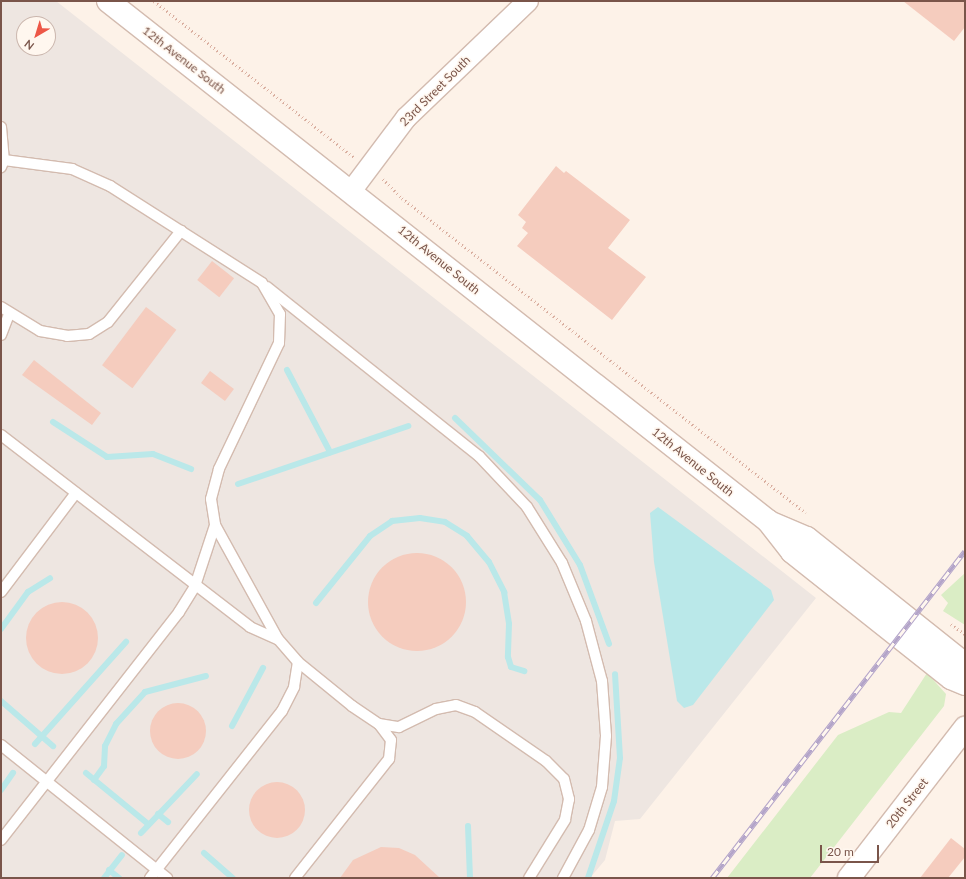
<!DOCTYPE html>
<style>
body{margin:0}
#map{position:relative;width:966px;height:879px;overflow:hidden;background:#fdf2e8;font-family:Lato,sans-serif}
div>[style]{position:absolute}
.industrial>*{inset:0;background:#eee6e1}
.green>*{inset:0;background:#daedc5}
.water>*{inset:0;background:#bae8e9}
.stream>*{height:6px;margin:-3px;padding:0 3px;transform-origin:3px;border-radius:3px;background:#bae8e9}
.building>*{inset:0;background:#f5ccbe;transform-origin:0 0}
.round{border-radius:50%}
.path>*{height:2.5px;margin-top:-1.25px;transform-origin:0;background:repeating-linear-gradient(90deg,#daafa0 0 1px,transparent 0 4px)}
.roads{filter:drop-shadow(1px 0 #d3bbaf) drop-shadow(-1px 0 #d3bbaf) drop-shadow(0 1px #d3bbaf) drop-shadow(0 -1px #d3bbaf)}
.lane>*{height:10px;margin:-5px;padding:0 5px;transform-origin:5px;border-radius:5px;background:#fff}
.street>*{height:20px;margin:-10px;padding:0 10px;transform-origin:10px;border-radius:10px;background:#fff}
.secondary>*{height:22px;margin:-11px;padding:0 11px;transform-origin:11px;border-radius:11px;background:#fff}
.rail>*{height:4.5px;margin-top:-2.25px;transform-origin:0;background:repeating-linear-gradient(90deg,#fff7ef 0 9px,#b3a4c9 0 18px);box-sizing:border-box;border-block:1px solid #b3a4c9}
span{translate:-50% -50%;white-space:nowrap;text-align:center;line-height:1.15;-webkit-text-stroke:3px #fff7ef;paint-order:stroke}
.street-label{font-size:12px;color:#7a554a}
.frame{position:absolute;inset:0;border:2px solid #7a554a;pointer-events:none}
.north{position:absolute;left:16px;top:16px;width:40px;height:40px;box-sizing:border-box;background:#fff7ef;border:1px solid #cab6ad;border-radius:50%;rotate:218deg;font-size:11px;font-weight:700;line-height:16px;text-align:center;color:#7a554a}
.north::after{content:'';display:block;margin:auto;width:14px;height:18px;background:#ed5747;clip-path:polygon(50% 0,100% 100%,50% 72%,0 100%)}
.scale{position:absolute;left:820px;top:845px;width:59px;height:18px;box-sizing:border-box;border:2px solid #7a554a;border-top:0;padding-left:5px;font-size:12px;line-height:14px;white-space:nowrap;color:#7a554a;-webkit-text-stroke:3px #fff7ef;paint-order:stroke}
</style>
<div id="map">
<div class="industrial">
<i style="clip-path:polygon(evenodd,1px 1px,56px 1px,816px 598px,640px 819px,615px 821px,605px 860px,590px 878px,1px 878px,1px 1px,24px 24px,48px 24px,48px 48px,24px 48px,24px 24px)"></i>
</div>
<div class="green">
<i style="clip-path:polygon(965px 573px,965px 625px,943px 611px,948px 603px,941px 595px)"></i>
<i style="clip-path:polygon(927px 673px,946px 694px,944px 706px,810px 878px,727px 878px,838px 735px,889px 712px,901px 713px)"></i>
</div>
<div class="water">
<i style="clip-path:polygon(658px 507px,771px 590px,774px 600px,693px 705px,684px 708px,677px 701px,654px 562px,650px 513px)"></i>
</div>
<div class="stream">
<i style="left:287px;top:370px;width:93px;rotate:62.3deg"></i>
<i style="left:455px;top:418px;width:118px;rotate:44deg"></i>
<i style="left:540px;top:500px;width:76px;rotate:58.4deg"></i>
<i style="left:580px;top:565px;width:84px;rotate:69.8deg"></i>
<i style="left:53px;top:422px;width:64px;rotate:32.9deg"></i>
<i style="left:107px;top:457px;width:46px;rotate:-3.7deg"></i>
<i style="left:153px;top:454px;width:41px;rotate:21.5deg"></i>
<i style="left:238px;top:484px;width:180px;rotate:-18.8deg"></i>
<i style="left:316px;top:603px;width:86px;rotate:-51.1deg"></i>
<i style="left:370px;top:536px;width:27px;rotate:-34deg"></i>
<i style="left:392px;top:521px;width:28px;rotate:-6deg"></i>
<i style="left:420px;top:518px;width:25px;rotate:9deg"></i>
<i style="left:445px;top:522px;width:26px;rotate:32deg"></i>
<i style="left:467px;top:536px;width:34px;rotate:50deg"></i>
<i style="left:489px;top:562px;width:34px;rotate:63deg"></i>
<i style="left:504px;top:592px;width:32px;rotate:81deg"></i>
<i style="left:509px;top:624px;width:33px;rotate:92deg"></i>
<i style="left:508px;top:657px;width:10px;rotate:73deg"></i>
<i style="left:511px;top:667px;width:14px;rotate:17deg"></i>
<i style="left:1px;top:629px;width:46px;rotate:-53.9deg"></i>
<i style="left:28px;top:592px;width:26px;rotate:-32deg"></i>
<i style="left:1px;top:701px;width:69px;rotate:40.9deg"></i>
<i style="left:232px;top:726px;width:66px;rotate:-61.9deg"></i>
<i style="left:35px;top:744px;width:137px;rotate:-48.3deg"></i>
<i style="left:86px;top:773px;width:80px;rotate:39.4deg"></i>
<i style="left:94px;top:780px;width:17px;rotate:-54deg"></i>
<i style="left:104px;top:766px;width:20px;rotate:-87deg"></i>
<i style="left:105px;top:746px;width:25px;rotate:-63deg"></i>
<i style="left:116px;top:724px;width:43px;rotate:-47.8deg"></i>
<i style="left:145px;top:692px;width:63px;rotate:-14.7deg"></i>
<i style="left:1px;top:790px;width:21px;rotate:-55deg"></i>
<i style="left:158px;top:814px;width:13px;rotate:39deg"></i>
<i style="left:468px;top:826px;width:52px;rotate:87.8deg"></i>
<i style="left:141px;top:833px;width:81px;rotate:-46.5deg"></i>
<i style="left:204px;top:853px;width:38px;rotate:41deg"></i>
<i style="left:109px;top:870px;width:13px;rotate:39deg"></i>
<i style="left:104px;top:878px;width:29px;rotate:-52deg"></i>
<i style="left:588px;top:878px;width:81px;rotate:-71.3deg"></i>
<i style="left:614px;top:801px;width:43px;rotate:-82.1deg"></i>
<i style="left:620px;top:758px;width:84px;rotate:-93.4deg"></i>
</div>
<div class="building">
<i style="clip-path:polygon(903px 1px,965px 1px,965px 27px,954px 41px)"></i>
<i style="clip-path:polygon(556px 166px,564px 173px,566px 171px,630px 220px,608px 248px,646px 277px,612px 320px,517px 246px,528px 233px,522px 228px,526px 222px,518px 215px)"></i>
<i style="left:212px;top:261px;width:28px;height:24px;rotate:38deg"></i>
<i style="left:146px;top:307px;width:38px;height:73px;rotate:37deg"></i>
<i style="clip-path:polygon(34px 360px,101px 413px,92px 425px,22px 375px)"></i>
<i style="left:210px;top:371px;width:30px;height:15px;rotate:37deg"></i>
<i class="round" style="left:368px;top:553px;width:98px;height:98px"></i>
<i class="round" style="left:26px;top:602px;width:72px;height:72px"></i>
<i class="round" style="left:150px;top:703px;width:56px;height:56px"></i>
<i class="round" style="left:249px;top:782px;width:56px;height:56px"></i>
<i style="clip-path:polygon(951px 838px,965px 849px,965px 857px,948px 878px,920px 878px)"></i>
<i style="clip-path:polygon(381px 847px,399px 848px,415px 855px,440px 878px,340px 878px,353px 860px)"></i>
</div>
<div class="path">
<i style="left:154px;top:1px;width:254px;rotate:38deg"></i>
<i style="left:383px;top:179px;width:27px;rotate:45deg"></i>
<i style="left:402px;top:198px;width:512px;rotate:37.94deg"></i>
<i style="left:951px;top:624px;width:17px;rotate:36deg"></i>
</div>
<div class="roads">
<div class="lane">
<i style="left:1px;top:127px;width:33px;rotate:85deg"></i>
<i style="left:4px;top:160px;width:8px;rotate:113deg"></i>
<i style="left:4px;top:160px;width:69px;rotate:7.5deg"></i>
<i style="left:72px;top:169px;width:42px;rotate:24.1deg"></i>
<i style="left:110px;top:186px;width:180px;rotate:32.5deg"></i>
<i style="left:262px;top:283px;width:36px;rotate:60deg"></i>
<i style="left:280px;top:314px;width:29px;rotate:92deg"></i>
<i style="left:279px;top:343px;width:140px;rotate:115.5deg"></i>
<i style="left:219px;top:469px;width:31px;rotate:105deg"></i>
<i style="left:211px;top:499px;width:26px;rotate:81deg"></i>
<i style="left:215px;top:525px;width:130px;rotate:61.1deg"></i>
<i style="left:278px;top:639px;width:30px;rotate:49deg"></i>
<i style="left:298px;top:662px;width:70px;rotate:39.2deg"></i>
<i style="left:352px;top:706px;width:32px;rotate:34deg"></i>
<i style="left:379px;top:724px;width:20px;rotate:9deg"></i>
<i style="left:399px;top:727px;width:41px;rotate:-25.9deg"></i>
<i style="left:436px;top:709px;width:20px;rotate:-11deg"></i>
<i style="left:456px;top:705px;width:20px;rotate:20deg"></i>
<i style="left:475px;top:712px;width:86px;rotate:34.6deg"></i>
<i style="left:546px;top:761px;width:25px;rotate:45deg"></i>
<i style="left:564px;top:779px;width:21px;rotate:76deg"></i>
<i style="left:569px;top:799px;width:21px;rotate:101deg"></i>
<i style="left:565px;top:820px;width:68px;rotate:121.8deg"></i>
<i style="left:267px;top:287px;width:271px;rotate:38.6deg"></i>
<i style="left:479px;top:456px;width:70px;rotate:46.7deg"></i>
<i style="left:527px;top:507px;width:66px;rotate:58deg"></i>
<i style="left:562px;top:563px;width:63px;rotate:67.5deg"></i>
<i style="left:586px;top:621px;width:62px;rotate:75.1deg"></i>
<i style="left:602px;top:681px;width:55px;rotate:85.8deg"></i>
<i style="left:606px;top:736px;width:51px;rotate:94.5deg"></i>
<i style="left:602px;top:787px;width:45px;rotate:106.8deg"></i>
<i style="left:589px;top:830px;width:55px;rotate:118.4deg"></i>
<i style="left:1px;top:307px;width:46px;rotate:31.6deg"></i>
<i style="left:40px;top:331px;width:27px;rotate:10deg"></i>
<i style="left:67px;top:336px;width:22px;rotate:-5deg"></i>
<i style="left:89px;top:334px;width:22px;rotate:-32deg"></i>
<i style="left:108px;top:322px;width:117px;rotate:-51.3deg"></i>
<i style="left:1px;top:335px;width:22px;rotate:-69deg"></i>
<i style="left:1px;top:435px;width:314px;rotate:37.6deg"></i>
<i style="left:250px;top:627px;width:30px;rotate:24deg"></i>
<i style="left:1px;top:592px;width:124px;rotate:-52.9deg"></i>
<i style="left:1px;top:745px;width:213px;rotate:38.7deg"></i>
<i style="left:1px;top:840px;width:289px;rotate:-52deg"></i>
<i style="left:179px;top:612px;width:31px;rotate:-58deg"></i>
<i style="left:195px;top:586px;width:64px;rotate:-71.8deg"></i>
<i style="left:150px;top:878px;width:213px;rotate:-51.7deg"></i>
<i style="left:282px;top:711px;width:27px;rotate:-63deg"></i>
<i style="left:294px;top:687px;width:25px;rotate:-81deg"></i>
<i style="left:295px;top:878px;width:152px;rotate:-51.7deg"></i>
<i style="left:389px;top:759px;width:19px;rotate:-84deg"></i>
<i style="left:391px;top:740px;width:20px;rotate:-127deg"></i>
</div>
<div class="street">
<i style="left:352px;top:190px;width:90px;rotate:-53.1deg"></i>
<i style="left:406px;top:118px;width:169px;rotate:-43.8deg"></i>
</div>
<div class="secondary">
<i style="left:108px;top:1px;width:840px;rotate:38.23deg"></i>
<i style="left:768px;top:521px;width:39px;rotate:52deg"></i>
<i style="left:792px;top:552px;width:203px;rotate:38.4deg"></i>
<i style="left:951px;top:678px;width:15px;rotate:23deg"></i>
<i style="left:771px;top:523px;width:39px;rotate:23deg"></i>
<i style="left:807px;top:538px;width:202px;rotate:38.6deg"></i>
<i style="left:849px;top:878px;width:190px;rotate:-52.3deg"></i>
</div>
</div>
<div class="rail">
<i style="left:712px;top:878px;width:413px;rotate:-52.3deg"></i>
</div>
<div class="street-label">
<span style="left:184px;top:60px;rotate:38deg">12th Avenue South</span>
<span style="left:435px;top:91px;rotate:-45deg">23rd Street South</span>
<span style="left:439px;top:260px;rotate:39deg">12th Avenue South</span>
<span style="left:693px;top:462px;rotate:39deg">12th Avenue South</span>
<span style="left:907px;top:803px;rotate:-52deg">20th Street</span>
</div>
<div class="frame"></div>
<div class="north">N</div>
<div class="scale">20 m</div>
</div>
